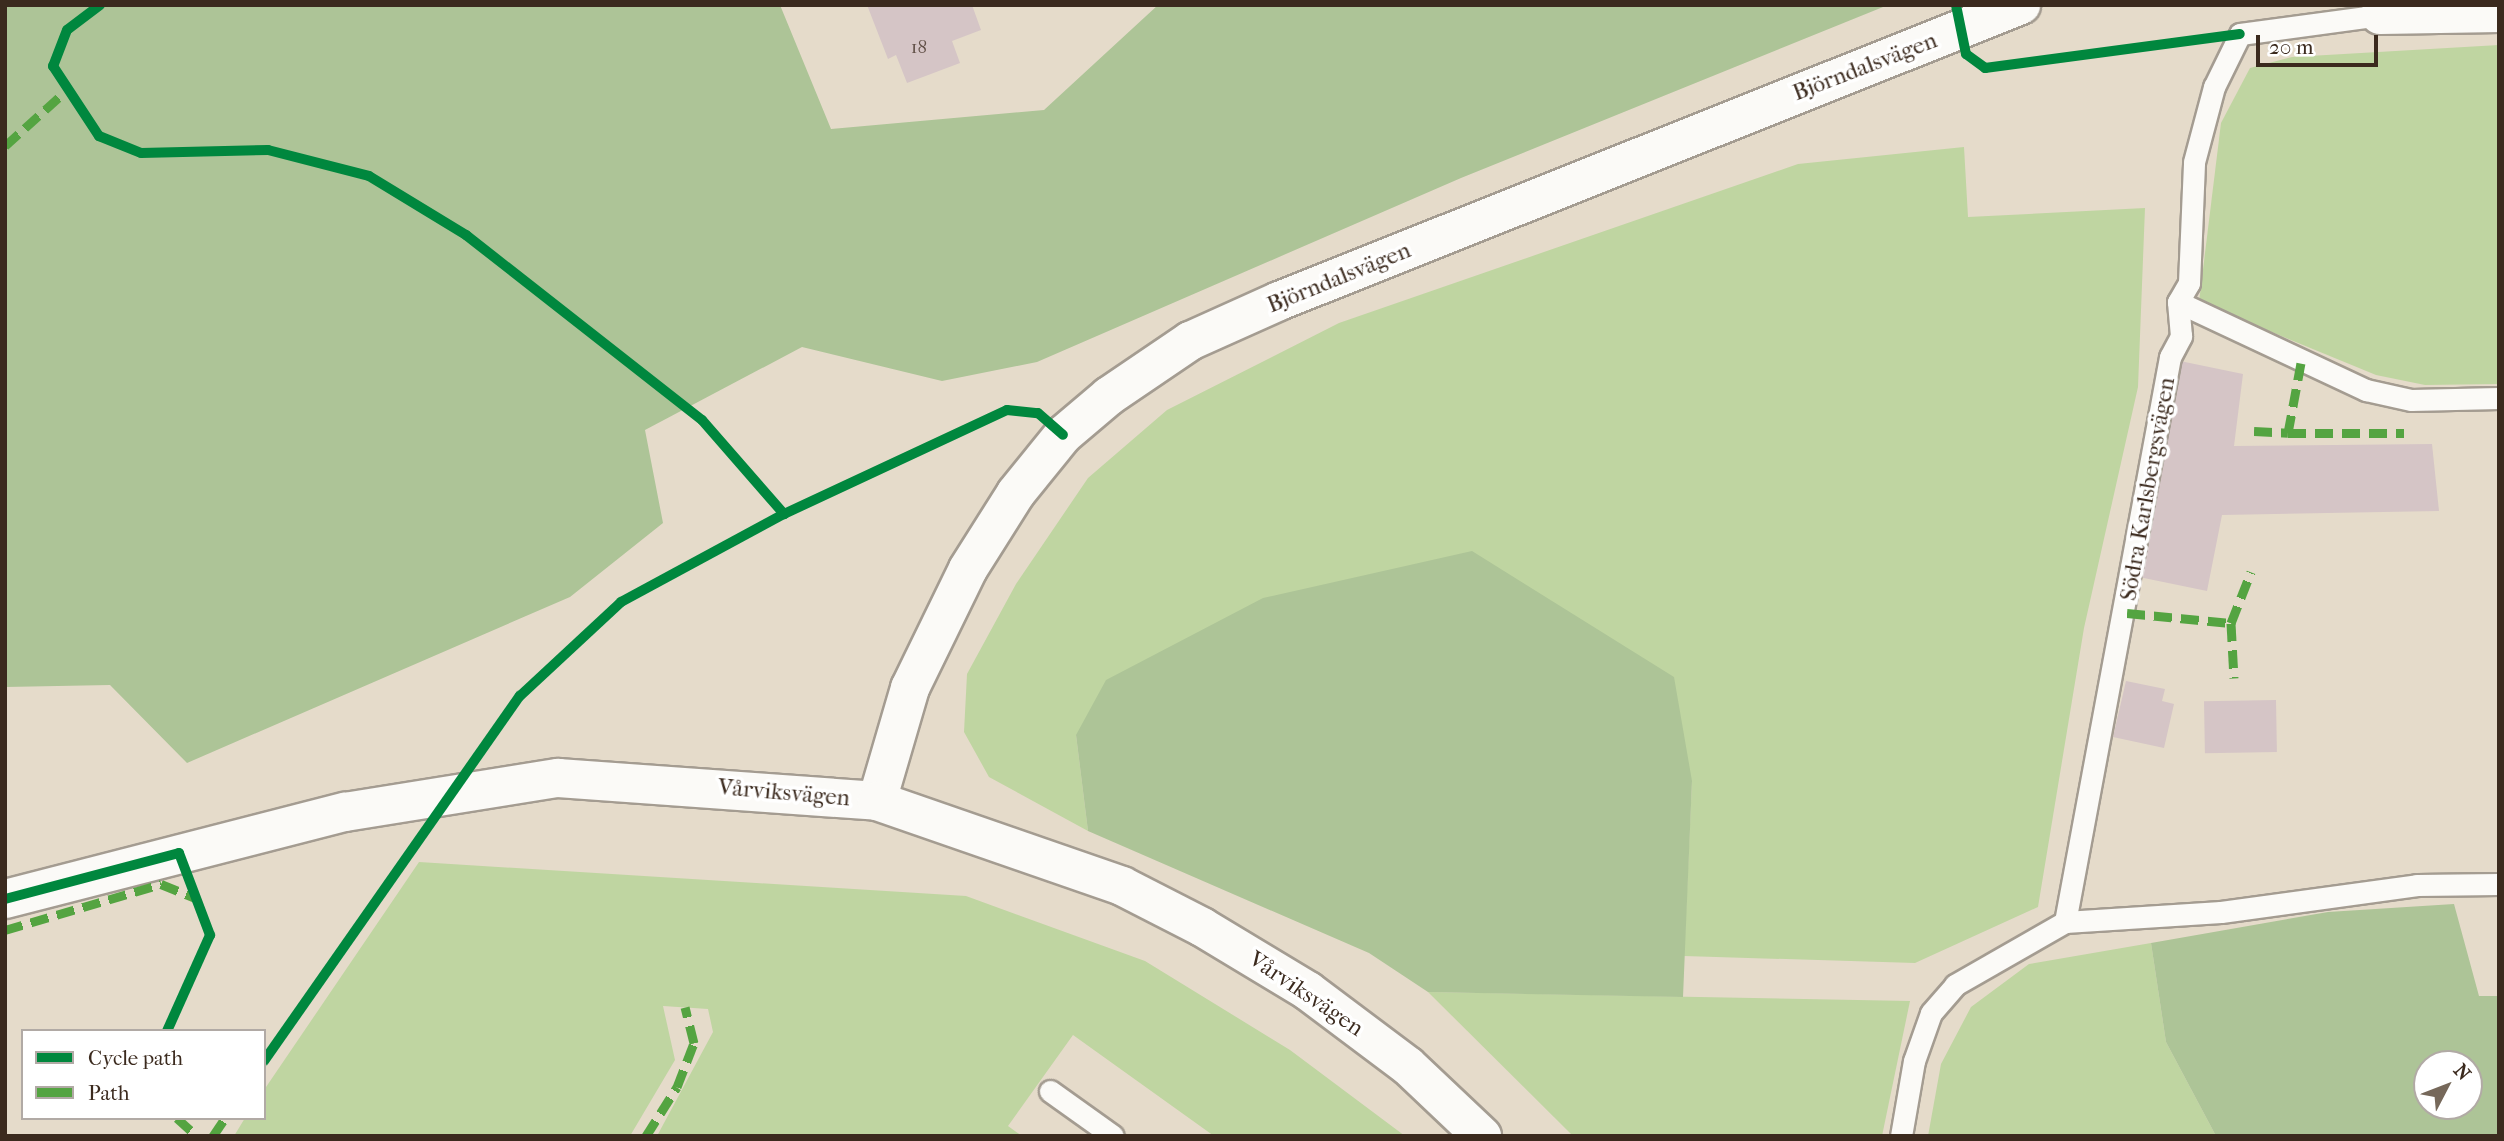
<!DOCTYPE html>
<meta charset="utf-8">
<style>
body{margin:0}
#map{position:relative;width:2504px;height:1141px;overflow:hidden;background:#e5dbca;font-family:"IM FELL French Canon",serif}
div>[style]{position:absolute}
.green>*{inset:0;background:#bfd5a1}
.forest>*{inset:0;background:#adc497}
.building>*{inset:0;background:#d5c5c6;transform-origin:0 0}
.roads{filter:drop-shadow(2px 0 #a49c91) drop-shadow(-2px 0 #a49c91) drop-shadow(0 2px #a49c91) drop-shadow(0 -2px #a49c91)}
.lane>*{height:21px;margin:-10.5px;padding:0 10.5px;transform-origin:10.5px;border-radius:10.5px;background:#fbfaf7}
.street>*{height:38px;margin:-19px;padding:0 19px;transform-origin:19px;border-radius:19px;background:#fbfaf7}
.secondary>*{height:38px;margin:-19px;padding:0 19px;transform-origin:19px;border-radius:19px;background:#fbfaf7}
.quiet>*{height:9px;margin-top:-4.5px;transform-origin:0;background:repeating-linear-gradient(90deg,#54a441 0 18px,transparent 0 27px)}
.cycleway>*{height:10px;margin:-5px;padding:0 5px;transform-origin:5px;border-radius:5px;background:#00873e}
span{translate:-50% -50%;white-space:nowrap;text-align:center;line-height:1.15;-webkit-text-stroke:7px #fff;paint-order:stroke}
.number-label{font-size:19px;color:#625148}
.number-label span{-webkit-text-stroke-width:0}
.street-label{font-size:23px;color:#3b2a1e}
.frame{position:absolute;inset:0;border:7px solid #3b2a1e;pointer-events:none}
.legend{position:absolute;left:21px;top:1029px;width:245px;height:91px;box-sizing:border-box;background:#fff;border:2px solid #b1aaa5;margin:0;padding:9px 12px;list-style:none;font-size:21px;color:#3b2a1e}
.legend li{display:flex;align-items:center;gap:14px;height:35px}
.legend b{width:35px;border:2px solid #b1aaa5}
.north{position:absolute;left:2413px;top:1050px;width:70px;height:70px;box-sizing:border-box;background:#fff;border:2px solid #b1aaa5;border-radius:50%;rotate:48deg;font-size:19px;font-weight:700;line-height:28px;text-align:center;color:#3b2a1e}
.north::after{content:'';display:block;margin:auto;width:24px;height:32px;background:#76685a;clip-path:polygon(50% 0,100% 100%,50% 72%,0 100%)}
.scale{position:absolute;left:2256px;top:35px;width:122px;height:32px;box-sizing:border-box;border:4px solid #3b2a1e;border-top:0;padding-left:9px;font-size:21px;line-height:24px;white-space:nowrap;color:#3b2a1e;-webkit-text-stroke:5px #fff;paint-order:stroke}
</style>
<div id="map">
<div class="green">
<i style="clip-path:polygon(2499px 45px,2499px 384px,2425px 385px,2376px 375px,2199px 302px,2221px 123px,2250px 68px,2292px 57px)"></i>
<i style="clip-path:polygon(1964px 147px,1968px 217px,2145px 208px,2138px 387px,2084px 628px,2038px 907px,1915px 963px,1684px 956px,1692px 781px,1076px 735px,1088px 831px,989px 777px,964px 732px,967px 674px,1016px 584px,1088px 478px,1167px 410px,1339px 323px,1798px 164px)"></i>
<i style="clip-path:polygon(419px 862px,966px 896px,1145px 961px,1290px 1050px,1405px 1136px,1214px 1136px,1073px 1035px,1008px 1126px,1022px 1136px,657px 1136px,713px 1032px,708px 1009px,663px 1006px,675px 1060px,630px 1136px,234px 1136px,245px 1118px,264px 1118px,264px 1090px)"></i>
<i style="clip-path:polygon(2151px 943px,2166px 1042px,2216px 1136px,1928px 1136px,1941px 1064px,1971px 1007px,2029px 964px)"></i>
<i style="clip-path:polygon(1428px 992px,1910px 1001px,1882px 1136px,1573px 1136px)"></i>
</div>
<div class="forest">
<i style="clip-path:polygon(5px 5px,780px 5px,831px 129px,1044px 110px,1158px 5px,1888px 5px,1461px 178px,1037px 362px,942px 381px,802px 347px,645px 430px,663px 523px,570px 597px,187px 763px,110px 685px,5px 687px)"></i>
<i style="clip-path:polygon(1472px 551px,1674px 677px,1692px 781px,1683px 997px,1428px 992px,1369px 953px,1088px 831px,1076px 735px,1106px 680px,1263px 598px)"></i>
<i style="clip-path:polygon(evenodd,2454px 904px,2479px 996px,2499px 996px,2499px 1136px,2216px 1136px,2166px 1042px,2151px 943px,2328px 912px,2454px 904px,2427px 1064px,2469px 1064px,2469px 1106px,2427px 1106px,2427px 1064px)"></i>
</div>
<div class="building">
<i style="clip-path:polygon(867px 5px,972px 5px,981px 30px,952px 41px,960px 63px,907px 83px,896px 55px,888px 59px)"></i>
<i style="clip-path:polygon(2180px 361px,2243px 374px,2234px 446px,2432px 444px,2439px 511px,2222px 515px,2207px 591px,2139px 577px)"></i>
<i style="clip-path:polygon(2126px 681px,2165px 689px,2162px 701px,2174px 704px,2164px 748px,2113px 737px)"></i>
<i style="left:2276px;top:700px;width:52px;height:72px;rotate:89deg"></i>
</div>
<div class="roads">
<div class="lane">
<i style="left:2178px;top:302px;width:208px;rotate:25.1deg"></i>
<i style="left:2366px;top:390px;width:46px;rotate:12.5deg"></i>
<i style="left:2411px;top:400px;width:88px;rotate:-1.3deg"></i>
<i style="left:2065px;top:922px;width:575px;rotate:-79.47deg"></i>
<i style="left:2170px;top:357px;width:24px;rotate:-62deg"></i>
<i style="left:2181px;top:336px;width:34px;rotate:-95deg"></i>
<i style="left:2178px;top:302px;width:22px;rotate:-60deg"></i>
<i style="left:2189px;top:283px;width:121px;rotate:-87.6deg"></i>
<i style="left:2194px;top:162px;width:78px;rotate:-75.1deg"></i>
<i style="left:2214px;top:87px;width:59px;rotate:-63.9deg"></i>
<i style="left:2240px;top:34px;width:141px;rotate:-7.7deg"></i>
<i style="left:1050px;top:1091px;width:77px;rotate:35.5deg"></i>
<i style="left:1901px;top:1136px;width:76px;rotate:-80.2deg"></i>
<i style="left:1914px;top:1061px;width:51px;rotate:-70.5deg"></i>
<i style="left:1931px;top:1013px;width:37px;rotate:-49deg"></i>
<i style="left:1955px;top:985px;width:127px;rotate:-29.8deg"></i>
<i style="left:2065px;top:922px;width:156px;rotate:-3.7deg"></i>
<i style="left:2221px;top:912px;width:198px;rotate:-7.8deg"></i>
<i style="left:2417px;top:885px;width:82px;rotate:-0.7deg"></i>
</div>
<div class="street">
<i style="left:2380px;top:15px;width:119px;rotate:-1deg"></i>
</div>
<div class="secondary">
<i style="left:877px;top:801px;width:118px;rotate:-73.7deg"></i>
<i style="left:910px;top:688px;width:132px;rotate:-64deg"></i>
<i style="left:968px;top:569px;width:90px;rotate:-57.7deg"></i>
<i style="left:1016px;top:493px;width:75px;rotate:-51deg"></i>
<i style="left:1063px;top:435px;width:60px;rotate:-40.3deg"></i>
<i style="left:1109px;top:396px;width:98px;rotate:-34.2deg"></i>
<i style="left:1190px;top:341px;width:98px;rotate:-24.2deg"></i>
<i style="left:1279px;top:301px;width:799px;rotate:-21.75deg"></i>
<i style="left:5px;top:899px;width:351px;rotate:-14.4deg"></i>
<i style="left:345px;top:812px;width:216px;rotate:-9.1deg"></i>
<i style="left:558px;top:778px;width:320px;rotate:4.1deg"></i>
<i style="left:877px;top:801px;width:259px;rotate:19.1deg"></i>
<i style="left:1122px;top:886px;width:90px;rotate:27.1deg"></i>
<i style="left:1202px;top:927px;width:124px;rotate:31.1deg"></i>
<i style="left:1308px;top:991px;width:125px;rotate:36.9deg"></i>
<i style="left:1408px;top:1066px;width:102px;rotate:43.4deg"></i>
</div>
</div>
<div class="quiet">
<i style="left:5px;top:146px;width:85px;rotate:-42.1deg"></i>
<i style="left:2254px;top:431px;width:34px;rotate:3deg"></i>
<i style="left:2288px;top:433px;width:71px;rotate:-79.5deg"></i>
<i style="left:2288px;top:433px;width:116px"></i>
<i style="left:2127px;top:613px;width:104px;rotate:5.5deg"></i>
<i style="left:2231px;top:623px;width:55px;rotate:86.9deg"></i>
<i style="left:2231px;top:623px;width:55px;rotate:-68.6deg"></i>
<i style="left:5px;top:930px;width:163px;rotate:-16.4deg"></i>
<i style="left:161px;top:884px;width:38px;rotate:22deg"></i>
<i style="left:177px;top:1118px;width:27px;rotate:42deg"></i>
<i style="left:213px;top:1136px;width:22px;rotate:-56deg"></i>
<i style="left:646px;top:1136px;width:58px;rotate:-57.7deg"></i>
<i style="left:677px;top:1087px;width:47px;rotate:-68.9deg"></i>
<i style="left:694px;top:1043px;width:37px;rotate:-104deg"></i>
</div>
<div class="cycleway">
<i style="left:100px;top:5px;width:41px;rotate:142.9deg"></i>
<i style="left:67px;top:30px;width:39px;rotate:111deg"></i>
<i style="left:53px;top:66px;width:84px;rotate:56.7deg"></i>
<i style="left:99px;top:136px;width:45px;rotate:22deg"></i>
<i style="left:141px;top:153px;width:127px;rotate:-1.4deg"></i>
<i style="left:268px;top:150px;width:104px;rotate:14.4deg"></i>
<i style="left:369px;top:176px;width:114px;rotate:31.3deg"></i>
<i style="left:466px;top:235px;width:300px;rotate:38.1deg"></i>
<i style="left:702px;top:420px;width:125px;rotate:48.9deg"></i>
<i style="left:1956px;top:5px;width:50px;rotate:78.5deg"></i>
<i style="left:1966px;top:54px;width:24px;rotate:36deg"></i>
<i style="left:1985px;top:68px;width:257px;rotate:-7.6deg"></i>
<i style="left:5px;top:899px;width:180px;rotate:-14.8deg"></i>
<i style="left:179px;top:853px;width:88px;rotate:69.3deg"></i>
<i style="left:210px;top:935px;width:105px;rotate:114.1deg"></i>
<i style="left:264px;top:1061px;width:446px;rotate:-55deg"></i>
<i style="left:520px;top:696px;width:138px;rotate:-42.9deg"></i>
<i style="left:621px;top:602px;width:185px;rotate:-28.4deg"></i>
<i style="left:784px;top:514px;width:246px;rotate:-25deg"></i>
<i style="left:1007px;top:410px;width:31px;rotate:6deg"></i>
<i style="left:1038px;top:413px;width:33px;rotate:41deg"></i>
</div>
<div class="number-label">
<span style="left:919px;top:48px">18</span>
</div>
<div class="street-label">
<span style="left:1865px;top:67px;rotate:-21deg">Björndalsvägen</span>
<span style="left:1339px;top:278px;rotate:-22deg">Björndalsvägen</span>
<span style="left:2148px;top:489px;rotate:-80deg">Södra Karlsbergsvägen</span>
<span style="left:784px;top:793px;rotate:5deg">Vårviksvägen</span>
<span style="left:1306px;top:994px;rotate:34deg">Vårviksvägen</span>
</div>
<div class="frame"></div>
<ul class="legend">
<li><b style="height:9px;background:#00873e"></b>Cycle path</li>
<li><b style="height:9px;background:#54a441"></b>Path</li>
</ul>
<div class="north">N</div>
<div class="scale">20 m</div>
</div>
